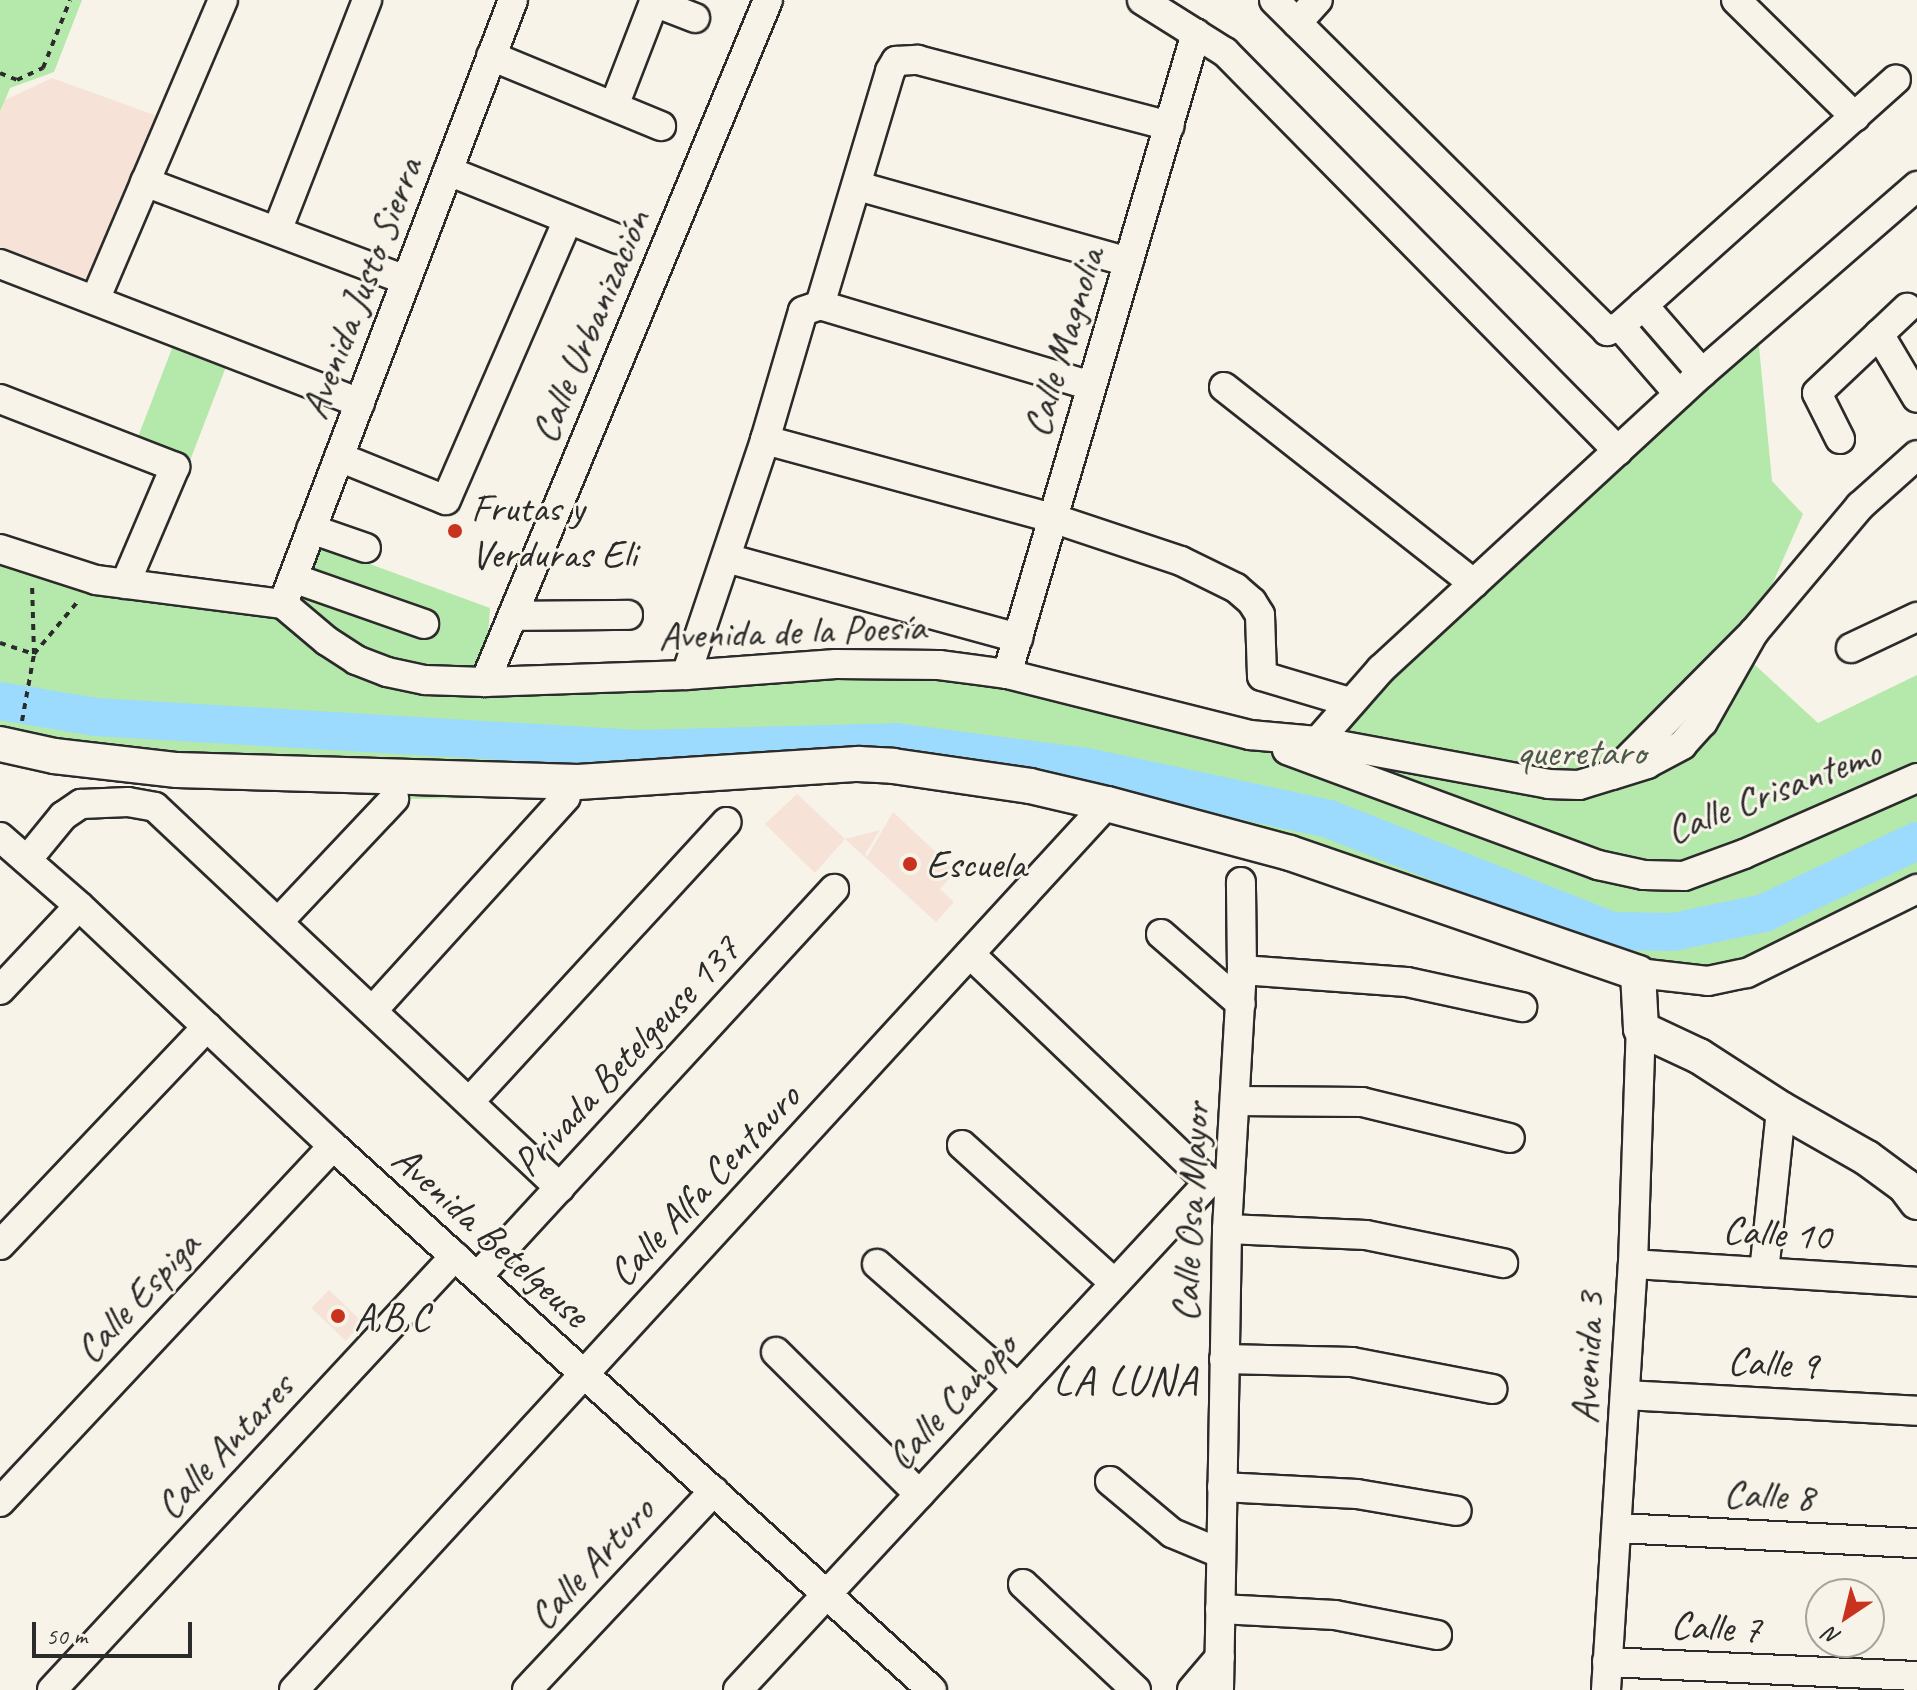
<!DOCTYPE html>
<meta charset="utf-8">
<style>
body{margin:0}
#map{position:relative;width:1917px;height:1690px;overflow:hidden;background:#f7f3e8;font-family:Caveat,sans-serif}
div>[style]{position:absolute}
.built>*{inset:0;background:#f6e2d7;transform-origin:0 0}
.green>*{inset:0;background:#b4e9ab;transform-origin:0 0}
.river>*{height:38px;margin:-19px;padding:0 19px;transform-origin:19px;border-radius:19px;background:#9cdafe}
.path>*{height:4px;margin-top:-2px;transform-origin:0;background:repeating-linear-gradient(90deg,#2b2b2b 0 6px,transparent 0 12px)}
.roads{filter:drop-shadow(2px 0 #2b2b2b) drop-shadow(-2px 0 #2b2b2b) drop-shadow(0 2px #2b2b2b) drop-shadow(0 -2px #2b2b2b)}
.minor>*{height:28px;margin:-14px;padding:0 14px;transform-origin:14px;border-radius:14px;background:#f7f3e8}
.major>*{height:34px;margin:-17px;padding:0 17px;transform-origin:17px;border-radius:17px;background:#f7f3e8}
.dots>*{width:22px;height:22px;translate:-50% -50%;box-sizing:border-box;border:4px solid #f7f3e8;border-radius:50%}
span{translate:-50% -50%;white-space:nowrap;text-align:center;line-height:1.15;-webkit-text-stroke:6px #f7f3e8;paint-order:stroke}
.street-label{font-size:40px;color:#2b2b2b}
.poi-label{font-size:40px;color:#2b2b2b}
.left{translate:0 -50%;text-align:left}
.park-label{font-size:40px;color:#4d5a4b}
.neighbourhood-label{font-size:42px;color:#2b2b2b;letter-spacing:2px}
.north{position:absolute;left:1805px;top:1578px;width:80px;height:80px;box-sizing:border-box;background:#f7f3e8;border:2px solid #a5a39c;border-radius:50%;rotate:215deg;font-size:22px;font-weight:700;line-height:32px;text-align:center;color:#2b2b2b}
.north::after{content:'';display:block;margin:auto;width:28px;height:36px;background:#c8321e;clip-path:polygon(50% 0,100% 100%,50% 72%,0 100%)}
.scale{position:absolute;left:32px;top:1622px;width:160px;height:36px;box-sizing:border-box;border:4px solid #2b2b2b;border-top:0;padding-left:10px;font-size:24px;line-height:28px;white-space:nowrap;color:#2b2b2b;-webkit-text-stroke:6px #f7f3e8;paint-order:stroke}
</style>
<div id="map">
<div class="built">
<i style="clip-path:polygon(52px 78px,171px 121px,99px 295px,0 254px,0 114px,5px 100px)"></i>
<i style="clip-path:polygon(797px 794px,845px 839px,880px 830px,865px 854px,867px 857px,893px 812px,956px 871px,940px 889px,954px 902px,936px 922px,845px 839px,815px 873px,765px 824px)"></i>
<i style="left:329px;top:1290px;width:47px;height:25px;rotate:44deg"></i>
</div>
<div class="green">
<i style="clip-path:polygon(0 0,82px 0,54px 72px,10px 88px,0 112px)"></i>
<i style="clip-path:polygon(1757px 326px,1772px 481px,1803px 514px,1742px 653px,1818px 723px,1917px 675px,1917px 889px,1708px 981px,1291px 853px,893px 766px,566px 797px,394px 799px,0 741px,0 549px,283px 604px,307px 541px,490px 608px,485px 681px,1007px 674px,1317px 741px)"></i>
<i style="left:176px;top:338px;width:57px;height:116px;rotate:21deg"></i>
</div>
<div class="river">
<i style="left:0;top:701px;width:97px;rotate:9.5deg"></i>
<i style="left:96px;top:717px;width:542px;rotate:3.39deg"></i>
<i style="left:637px;top:749px;width:259px;rotate:-1.5deg"></i>
<i style="left:896px;top:742px;width:193px;rotate:7.5deg"></i>
<i style="left:1087px;top:767px;width:248px;rotate:12.1deg"></i>
<i style="left:1329px;top:819px;width:304px;rotate:21.6deg"></i>
<i style="left:1612px;top:931px;width:61px;rotate:0.9deg"></i>
<i style="left:1673px;top:932px;width:93px;rotate:-11.8deg"></i>
<i style="left:1764px;top:913px;width:169px;rotate:-25.2deg"></i>
</div>
<div class="path">
<i style="left:0;top:73px;width:18px;rotate:22deg"></i>
<i style="left:17px;top:80px;width:29px;rotate:-25deg"></i>
<i style="left:43px;top:68px;width:73px;rotate:-68.3deg"></i>
<i style="left:0;top:643px;width:36px;rotate:18deg"></i>
<i style="left:34px;top:654px;width:70px;rotate:-50.2deg"></i>
<i style="left:22px;top:721px;width:68px;rotate:-79.8deg"></i>
<i style="left:34px;top:654px;width:72px;rotate:-91.6deg"></i>
</div>
<div class="roads">
<div class="minor">
<i style="left:1142px;top:0;width:98px;rotate:32.1deg"></i>
<i style="left:1225px;top:52px;width:560px;rotate:45.43deg"></i>
<i style="left:1274px;top:0;width:470px;rotate:44.8deg"></i>
<i style="left:1607px;top:331px;width:14px;rotate:-21deg"></i>
<i style="left:1620px;top:326px;width:370px;rotate:-41.8deg"></i>
<i style="left:1736px;top:0;width:167px;rotate:44.5deg"></i>
<i style="left:654px;top:2px;width:44px;rotate:21.3deg"></i>
<i style="left:1297px;top:23px;width:31px;rotate:-48deg"></i>
<i style="left:491px;top:56px;width:184px;rotate:22.4deg"></i>
<i style="left:614px;top:106px;width:114px;rotate:-68.9deg"></i>
<i style="left:448px;top:171px;width:183px;rotate:21.8deg"></i>
<i style="left:145px;top:182px;width:279px;rotate:20.6deg"></i>
<i style="left:858px;top:186px;width:281px;rotate:15.7deg"></i>
<i style="left:277px;top:231px;width:248px;rotate:-68.7deg"></i>
<i style="left:0;top:264px;width:386px;rotate:21.1deg"></i>
<i style="left:95px;top:300px;width:326px;rotate:-66.9deg"></i>
<i style="left:820px;top:305px;width:244px;rotate:-73.3deg"></i>
<i style="left:890px;top:71px;width:12px;rotate:-59deg"></i>
<i style="left:896px;top:61px;width:22px;rotate:-3deg"></i>
<i style="left:918px;top:60px;width:260px;rotate:14.7deg"></i>
<i style="left:1643px;top:305px;width:90px;rotate:49.1deg"></i>
<i style="left:1620px;top:326px;width:90px;rotate:49.1deg"></i>
<i style="left:1879px;top:334px;width:74px;rotate:59.3deg"></i>
<i style="left:1224px;top:387px;width:318px;rotate:38.2deg"></i>
<i style="left:0;top:399px;width:188px;rotate:21.2deg"></i>
<i style="left:175px;top:467px;width:127px;rotate:113.1deg"></i>
<i style="left:1840px;top:439px;width:51px;rotate:-116.6deg"></i>
<i style="left:1817px;top:393px;width:124px;rotate:-43.4deg"></i>
<i style="left:765px;top:440px;width:297px;rotate:15.2deg"></i>
<i style="left:1052px;top:518px;width:136px;rotate:18.4deg"></i>
<i style="left:1181px;top:561px;width:61px;rotate:26.1deg"></i>
<i style="left:1236px;top:588px;width:21px;rotate:41deg"></i>
<i style="left:1252px;top:602px;width:15px;rotate:58deg"></i>
<i style="left:1260px;top:615px;width:61px;rotate:88.1deg"></i>
<i style="left:1262px;top:676px;width:91px;rotate:16.6deg"></i>
<i style="left:339px;top:457px;width:115px;rotate:21.9deg"></i>
<i style="left:446px;top:500px;width:305px;rotate:-66.5deg"></i>
<i style="left:311px;top:529px;width:58px;rotate:19.1deg"></i>
<i style="left:0;top:549px;width:101px;rotate:17.9deg"></i>
<i style="left:96px;top:580px;width:189px;rotate:7.3deg"></i>
<i style="left:726px;top:558px;width:303px;rotate:15.3deg"></i>
<i style="left:293px;top:578px;width:139px;rotate:19.3deg"></i>
<i style="left:283px;top:604px;width:57px;rotate:40.1deg"></i>
<i style="left:327px;top:641px;width:35px;rotate:33deg"></i>
<i style="left:356px;top:660px;width:33px;rotate:21deg"></i>
<i style="left:387px;top:672px;width:39px;rotate:12deg"></i>
<i style="left:425px;top:680px;width:60px;rotate:1.9deg"></i>
<i style="left:485px;top:682px;width:201px;rotate:-2deg"></i>
<i style="left:686px;top:675px;width:150px;rotate:-4.2deg"></i>
<i style="left:836px;top:664px;width:103px;rotate:0.6deg"></i>
<i style="left:939px;top:665px;width:69px;rotate:7.5deg"></i>
<i style="left:1007px;top:674px;width:251px;rotate:14.1deg"></i>
<i style="left:1250px;top:735px;width:67px;rotate:5.1deg"></i>
<i style="left:1317px;top:741px;width:235px;rotate:10.5deg"></i>
<i style="left:1548px;top:784px;width:31px;rotate:2deg"></i>
<i style="left:1579px;top:785px;width:34px;rotate:-17deg"></i>
<i style="left:1612px;top:775px;width:37px;rotate:-17deg"></i>
<i style="left:1647px;top:764px;width:40px;rotate:-28deg"></i>
<i style="left:1682px;top:745px;width:31px;rotate:-48deg"></i>
<i style="left:1703px;top:722px;width:103px;rotate:-60.5deg"></i>
<i style="left:283px;top:604px;width:646px;rotate:-69.15deg"></i>
<i style="left:513px;top:616px;width:115px;rotate:-0.5deg"></i>
<i style="left:1851px;top:648px;width:73px;rotate:-25.2deg"></i>
<i style="left:1007px;top:674px;width:668px;rotate:-73.57deg"></i>
<i style="left:686px;top:675px;width:248px;rotate:-71.4deg"></i>
<i style="left:765px;top:440px;width:134px;rotate:-73.6deg"></i>
<i style="left:803px;top:311px;width:18px;rotate:-19deg"></i>
<i style="left:820px;top:305px;width:283px;rotate:16.6deg"></i>
<i style="left:485px;top:682px;width:738px;rotate:-67.46deg"></i>
<i style="left:1287px;top:750px;width:332px;rotate:20.3deg"></i>
<i style="left:1598px;top:865px;width:47px;rotate:12.3deg"></i>
<i style="left:1644px;top:875px;width:40px;rotate:1.4deg"></i>
<i style="left:1684px;top:876px;width:64px;rotate:-20.1deg"></i>
<i style="left:1744px;top:854px;width:189px;rotate:-23.7deg"></i>
<i style="left:1309px;top:751px;width:109px;rotate:-48.7deg"></i>
<i style="left:1381px;top:669px;width:437px;rotate:-42.7deg"></i>
<i style="left:1702px;top:373px;width:285px;rotate:-41deg"></i>
<i style="left:1617px;top:770px;width:194px;rotate:-45.2deg"></i>
<i style="left:1754px;top:632px;width:165px;rotate:-49.9deg"></i>
<i style="left:1860px;top:506px;width:76px;rotate:-41.8deg"></i>
<i style="left:0;top:837px;width:105px;rotate:41.1deg"></i>
<i style="left:79px;top:906px;width:349px;rotate:43.4deg"></i>
<i style="left:333px;top:1146px;width:809px;rotate:42.25deg"></i>
<i style="left:27px;top:860px;width:57px;rotate:-50.7deg"></i>
<i style="left:63px;top:816px;width:22px;rotate:-34deg"></i>
<i style="left:81px;top:804px;width:47px;rotate:-2.4deg"></i>
<i style="left:128px;top:802px;width:27px;rotate:10deg"></i>
<i style="left:155px;top:807px;width:556px;rotate:43.25deg"></i>
<i style="left:279px;top:921px;width:168px;rotate:-46.7deg"></i>
<i style="left:1161px;top:934px;width:106px;rotate:41.2deg"></i>
<i style="left:970px;top:954px;width:330px;rotate:43.7deg"></i>
<i style="left:1242px;top:970px;width:165px;rotate:4.2deg"></i>
<i style="left:1407px;top:982px;width:118px;rotate:12.3deg"></i>
<i style="left:1638px;top:973px;width:70px;rotate:6.5deg"></i>
<i style="left:1708px;top:981px;width:40px;rotate:-12deg"></i>
<i style="left:1747px;top:973px;width:190px;rotate:-26.3deg"></i>
<i style="left:0;top:990px;width:115px;rotate:-46.8deg"></i>
<i style="left:373px;top:1010px;width:287px;rotate:-47.8deg"></i>
<i style="left:470px;top:1101px;width:379px;rotate:-47.4deg"></i>
<i style="left:1236px;top:1101px;width:126px;rotate:0.5deg"></i>
<i style="left:1362px;top:1102px;width:152px;rotate:13.7deg"></i>
<i style="left:962px;top:1145px;width:205px;rotate:42.2deg"></i>
<i style="left:1227px;top:1229px;width:139px;rotate:2.5deg"></i>
<i style="left:1366px;top:1235px;width:140px;rotate:11.6deg"></i>
<i style="left:0;top:1245px;width:301px;rotate:-46.5deg"></i>
<i style="left:877px;top:1264px;width:188px;rotate:41.3deg"></i>
<i style="left:1633px;top:1264px;width:285px;rotate:3.6deg"></i>
<i style="left:1764px;top:1272px;width:164px;rotate:-84deg"></i>
<i style="left:478px;top:1276px;width:526px;rotate:-47.39deg"></i>
<i style="left:776px;top:1352px;width:202px;rotate:44.8deg"></i>
<i style="left:1224px;top:1359px;width:128px;rotate:1.3deg"></i>
<i style="left:1352px;top:1362px;width:143px;rotate:10.9deg"></i>
<i style="left:1625px;top:1395px;width:292px;rotate:3.1deg"></i>
<i style="left:1110px;top:1481px;width:81px;rotate:40deg"></i>
<i style="left:1172px;top:1533px;width:52px;rotate:22.6deg"></i>
<i style="left:1222px;top:1487px;width:135px;rotate:3deg"></i>
<i style="left:1357px;top:1494px;width:101px;rotate:9.6deg"></i>
<i style="left:0;top:1502px;width:487px;rotate:-46.9deg"></i>
<i style="left:1618px;top:1528px;width:299px;rotate:2.9deg"></i>
<i style="left:1023px;top:1584px;width:155px;rotate:43.2deg"></i>
<i style="left:1220px;top:1609px;width:115px;rotate:3deg"></i>
<i style="left:1335px;top:1615px;width:104px;rotate:11.1deg"></i>
<i style="left:1607px;top:1662px;width:310px;rotate:2.6deg"></i>
<i style="left:52px;top:1690px;width:592px;rotate:-47.12deg"></i>
<i style="left:294px;top:1690px;width:1202px;rotate:-47.46deg"></i>
<i style="left:527px;top:1690px;width:273px;rotate:-46.8deg"></i>
<i style="left:738px;top:1690px;width:693px;rotate:-47.16deg"></i>
<i style="left:1192px;top:1690px;width:43px;rotate:-49.7deg"></i>
<i style="left:1219px;top:1690px;width:461px;rotate:-89deg"></i>
<i style="left:1227px;top:1229px;width:259px;rotate:-86.7deg"></i>
<i style="left:1242px;top:970px;width:88px;rotate:-90.7deg"></i>
<i style="left:1606px;top:1690px;width:427px;rotate:-86.4deg"></i>
<i style="left:1633px;top:1264px;width:235px;rotate:-88.1deg"></i>
</div>
<div class="major">
<i style="left:0;top:744px;width:55px;rotate:12.5deg"></i>
<i style="left:54px;top:756px;width:124px;rotate:6.5deg"></i>
<i style="left:177px;top:770px;width:401px;rotate:1.7deg"></i>
<i style="left:578px;top:782px;width:281px;rotate:-3.7deg"></i>
<i style="left:858px;top:764px;width:35px;rotate:3deg"></i>
<i style="left:893px;top:766px;width:138px;rotate:8.3deg"></i>
<i style="left:1030px;top:786px;width:79px;rotate:13.2deg"></i>
<i style="left:1107px;top:804px;width:189px;rotate:15deg"></i>
<i style="left:1290px;top:853px;width:368px;rotate:19deg"></i>
<i style="left:1638px;top:973px;width:56px;rotate:86.9deg"></i>
<i style="left:1641px;top:1029px;width:64px;rotate:25deg"></i>
<i style="left:1699px;top:1056px;width:98px;rotate:32.9deg"></i>
<i style="left:1781px;top:1109px;width:99px;rotate:29.7deg"></i>
<i style="left:1867px;top:1158px;width:47px;rotate:36.4deg"></i>
<i style="left:1905px;top:1186px;width:20px;rotate:53deg"></i>
</div>
</div>
<div class="dots">
<i style="left:455px;top:531px;background:#c8321e"></i>
<i style="left:910px;top:864px;background:#c8321e"></i>
<i style="left:338px;top:1316px;background:#c8321e"></i>
</div>
<div class="street-label">
<span style="left:361px;top:288px;rotate:-69deg">Avenida Justo Sierra</span>
<span style="left:590px;top:326px;rotate:-67deg">Calle Urbanización</span>
<span style="left:1063px;top:342px;rotate:-73deg">Calle Magnolia</span>
<span style="left:792px;top:631px;rotate:-2deg">Avenida de la Poesía</span>
<span style="left:1773px;top:791px;rotate:-21deg">Calle Crisantemo</span>
<span style="left:626px;top:1056px;rotate:-47deg">Privada Betelgeuse 137</span>
<span style="left:704px;top:1185px;rotate:-47deg">Calle Alfa Centauro</span>
<span style="left:1190px;top:1212px;rotate:-87deg">Calle Osa Mayor</span>
<span style="left:1777px;top:1233px;rotate:4deg">Calle 10</span>
<span style="left:491px;top:1236px;rotate:42deg">Avenida Betelgeuse</span>
<span style="left:137px;top:1297px;rotate:-47deg">Calle Espiga</span>
<span style="left:1587px;top:1358px;rotate:-87deg">Avenida 3</span>
<span style="left:1773px;top:1363px;rotate:3deg">Calle 9</span>
<span style="left:951px;top:1401px;rotate:-47deg">Calle Canopo</span>
<span style="left:224px;top:1446px;rotate:-47deg">Calle Antares</span>
<span style="left:1769px;top:1495px;rotate:3deg">Calle 8</span>
<span style="left:591px;top:1563px;rotate:-47deg">Calle Arturo</span>
<span style="left:1716px;top:1627px;rotate:3deg">Calle 7</span>
</div>
<div class="poi-label">
<span class="left" style="left:471px;top:531px">Frutas y<br>Verduras Eli</span>
<span class="left" style="left:926px;top:864px">Escuela</span>
<span class="left" style="left:354px;top:1316px">A,B,C</span>
</div>
<div class="park-label">
<span style="left:1581px;top:752px">queretaro</span>
</div>
<div class="neighbourhood-label">
<span style="left:1126px;top:1381px">LA LUNA</span>
</div>
<div class="north">N</div>
<div class="scale">50 m</div>
</div>
